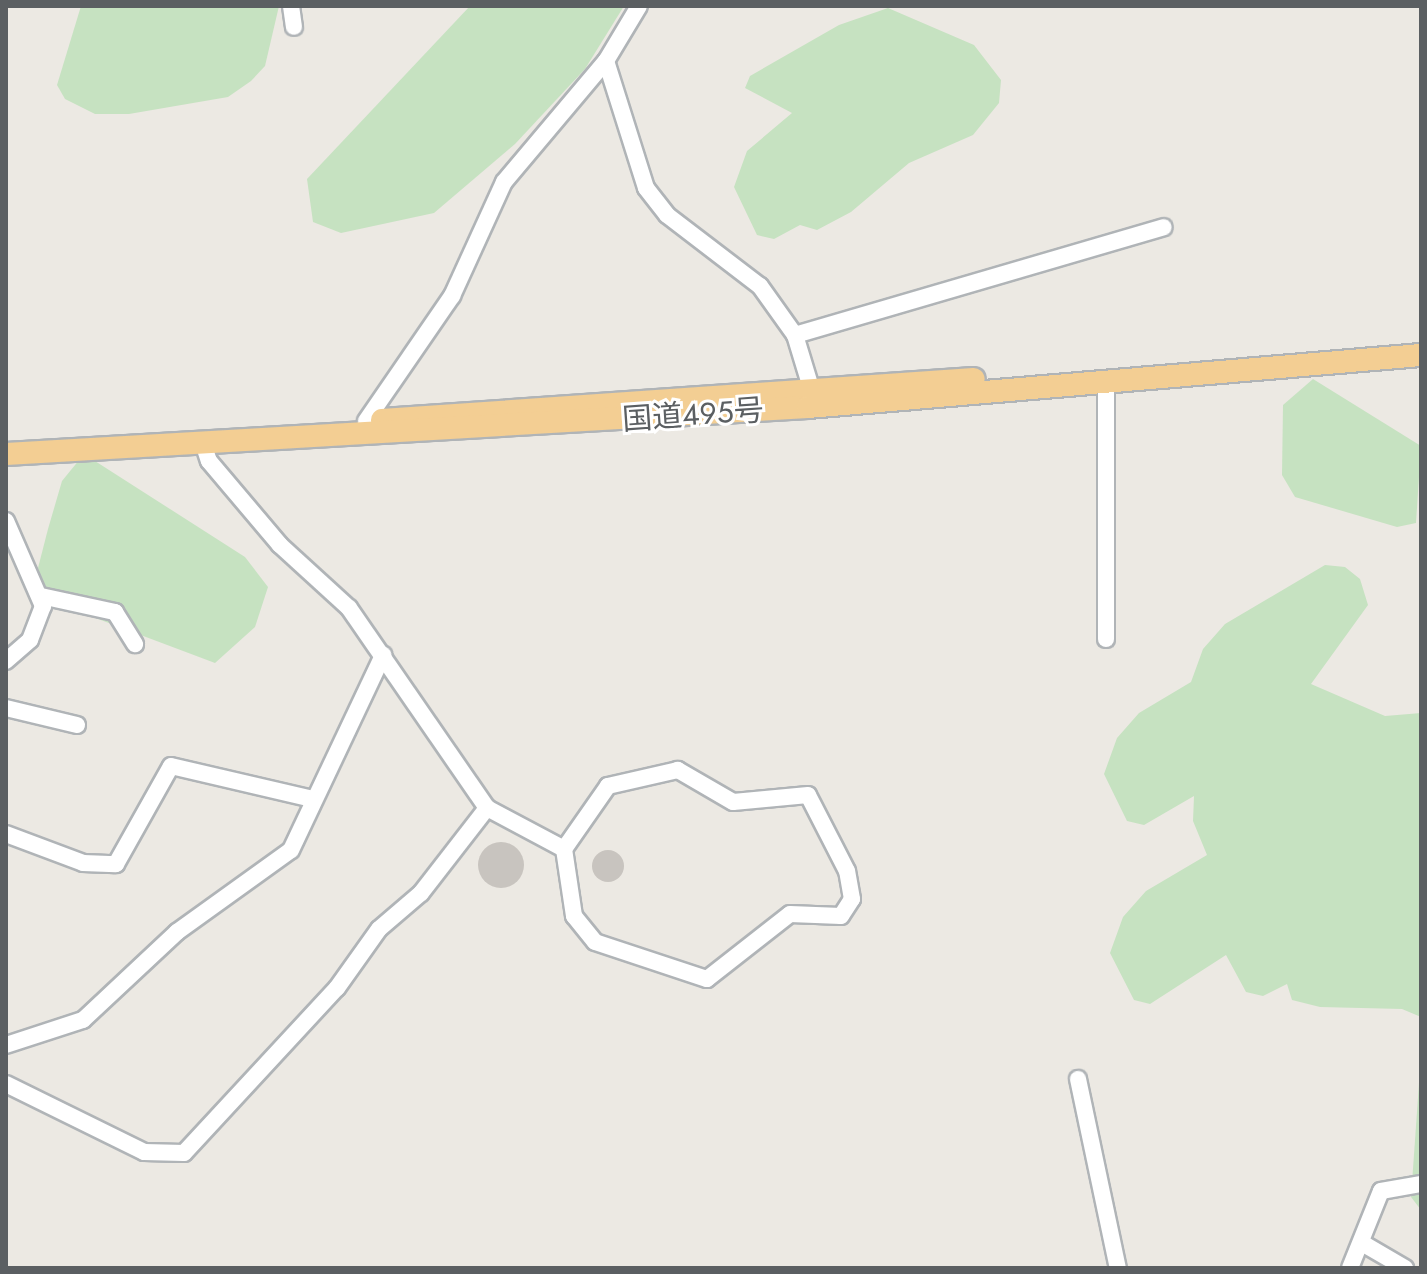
<!DOCTYPE html>
<meta charset="utf-8">
<style>
body{margin:0}
#map{position:relative;width:1427px;height:1274px;overflow:hidden;background:#ece9e3;font-family:Jost,"Noto Sans JP",sans-serif}
div>[style]{position:absolute}
.green>*{inset:0;background:#c6e2c1}
.building>*{inset:0;background:#c8c4bf}
.round{border-radius:50%}
.roads{filter:drop-shadow(2px 0 #b0b4b7) drop-shadow(-2px 0 #b0b4b7) drop-shadow(0 2px #b0b4b7) drop-shadow(0 -2px #b0b4b7)}
.minor>*{height:16px;margin:-8px;padding:0 8px;transform-origin:8px;border-radius:8px;background:#fff}
.highway>*{height:22px;margin:-11px;padding:0 11px;transform-origin:11px;border-radius:11px;background:#f3ce93}
span{translate:-50% -50%;white-space:nowrap;text-align:center;line-height:1.15;-webkit-text-stroke:6px #fff;paint-order:stroke}
.street-label{font-size:30px;color:#5b5f62}
.frame{position:absolute;inset:0;border:8px solid #5b5f62;pointer-events:none}
</style>
<div id="map">
<div class="green">
<i style="clip-path:polygon(81px 6px,279px 6px,265px 66px,251px 81px,228px 97px,129px 114px,95px 114px,65px 99px,57px 85px)"></i>
<i style="clip-path:polygon(470px 6px,624px 6px,585px 69px,515px 144px,434px 213px,341px 233px,313px 222px,307px 179px)"></i>
<i style="clip-path:polygon(888px 8px,974px 45px,1001px 80px,999px 103px,973px 135px,909px 163px,851px 212px,817px 230px,800px 225px,774px 239px,757px 235px,734px 187px,747px 151px,792px 113px,745px 88px,750px 76px,839px 25px)"></i>
<i style="clip-path:polygon(1313px 379px,1421px 446px,1416px 523px,1397px 527px,1295px 497px,1282px 475px,1283px 405px)"></i>
<i style="clip-path:polygon(84px 454px,245px 557px,268px 587px,255px 627px,215px 663px,45px 599px,38px 568px,48px 529px,62px 481px)"></i>
<i style="clip-path:polygon(1325px 565px,1345px 567px,1360px 579px,1368px 605px,1311px 684px,1385px 716px,1421px 713px,1421px 1017px,1402px 1009px,1320px 1007px,1292px 1000px,1287px 984px,1263px 996px,1246px 992px,1226px 955px,1150px 1004px,1134px 1000px,1110px 953px,1123px 917px,1146px 891px,1207px 855px,1193px 821px,1194px 796px,1144px 825px,1127px 821px,1104px 774px,1117px 738px,1139px 713px,1191px 682px,1203px 649px,1225px 624px)"></i>
<i style="clip-path:polygon(1421px 1055px,1421px 1210px,1411px 1197px)"></i>
</div>
<div class="building">
<i class="round" style="left:478px;top:842px;width:46px;height:46px"></i>
<i class="round" style="left:592px;top:850px;width:32px;height:32px"></i>
</div>
<div class="roads">
<div class="minor">
<i style="left:291px;top:6px;width:21px;rotate:82deg"></i>
<i style="left:606px;top:61px;width:133px;rotate:72.5deg"></i>
<i style="left:646px;top:188px;width:34px;rotate:52deg"></i>
<i style="left:667px;top:215px;width:117px;rotate:37.4deg"></i>
<i style="left:760px;top:286px;width:60px;rotate:54.5deg"></i>
<i style="left:795px;top:335px;width:59px;rotate:73.1deg"></i>
<i style="left:795px;top:335px;width:384px;rotate:-16.3deg"></i>
<i style="left:1106px;top:384px;width:255px;rotate:90deg"></i>
<i style="left:366px;top:421px;width:152px;rotate:-55.5deg"></i>
<i style="left:452px;top:296px;width:125px;rotate:-65.5deg"></i>
<i style="left:504px;top:182px;width:158px;rotate:-49.9deg"></i>
<i style="left:606px;top:61px;width:64px;rotate:-59deg"></i>
<i style="left:203px;top:443px;width:19px;rotate:72deg"></i>
<i style="left:209px;top:461px;width:110px;rotate:49.8deg"></i>
<i style="left:280px;top:545px;width:93px;rotate:42.4deg"></i>
<i style="left:349px;top:608px;width:243px;rotate:55.4deg"></i>
<i style="left:487px;top:808px;width:87px;rotate:28deg"></i>
<i style="left:564px;top:849px;width:68px;rotate:81.5deg"></i>
<i style="left:574px;top:916px;width:33px;rotate:51deg"></i>
<i style="left:595px;top:942px;width:118px;rotate:18.3deg"></i>
<i style="left:707px;top:979px;width:105px;rotate:-38.1deg"></i>
<i style="left:790px;top:914px;width:51px;rotate:2.2deg"></i>
<i style="left:841px;top:916px;width:20px;rotate:-57deg"></i>
<i style="left:852px;top:899px;width:28px;rotate:-100deg"></i>
<i style="left:847px;top:871px;width:85px;rotate:-117.2deg"></i>
<i style="left:808px;top:795px;width:75px;rotate:174.7deg"></i>
<i style="left:733px;top:802px;width:64px;rotate:-149.8deg"></i>
<i style="left:678px;top:770px;width:72px;rotate:167.1deg"></i>
<i style="left:608px;top:786px;width:77px;rotate:124.9deg"></i>
<i style="left:6px;top:521px;width:93px;rotate:66.5deg"></i>
<i style="left:43px;top:606px;width:36px;rotate:111deg"></i>
<i style="left:30px;top:640px;width:32px;rotate:139deg"></i>
<i style="left:41px;top:596px;width:76px;rotate:12.2deg"></i>
<i style="left:115px;top:612px;width:38px;rotate:58deg"></i>
<i style="left:6px;top:708px;width:73px;rotate:13.5deg"></i>
<i style="left:6px;top:834px;width:82px;rotate:20.6deg"></i>
<i style="left:83px;top:863px;width:33px;rotate:2deg"></i>
<i style="left:116px;top:864px;width:112px;rotate:-60.7deg"></i>
<i style="left:171px;top:766px;width:146px;rotate:13.1deg"></i>
<i style="left:6px;top:1045px;width:81px;rotate:-18deg"></i>
<i style="left:83px;top:1020px;width:129px;rotate:-43.1deg"></i>
<i style="left:177px;top:932px;width:140px;rotate:-35.7deg"></i>
<i style="left:291px;top:850px;width:216px;rotate:-64.7deg"></i>
<i style="left:1078px;top:1079px;width:193px;rotate:78.1deg"></i>
<i style="left:6px;top:1084px;width:154px;rotate:26.2deg"></i>
<i style="left:144px;top:1152px;width:40px;rotate:1.4deg"></i>
<i style="left:184px;top:1153px;width:225px;rotate:-47.2deg"></i>
<i style="left:337px;top:988px;width:72px;rotate:-54.6deg"></i>
<i style="left:379px;top:929px;width:55px;rotate:-40.6deg"></i>
<i style="left:421px;top:893px;width:108px;rotate:-52.2deg"></i>
<i style="left:1362px;top:1243px;width:50px;rotate:30.2deg"></i>
<i style="left:1350px;top:1268px;width:83px;rotate:-68.1deg"></i>
<i style="left:1381px;top:1191px;width:41px;rotate:-9.9deg"></i>
</div>
<div class="highway">
<i style="left:382px;top:420px;width:593px;rotate:-3.96deg"></i>
<i style="left:6px;top:454px;width:803px;rotate:-3.35deg"></i>
<i style="left:808px;top:407px;width:615px;rotate:-4.85deg"></i>
</div>
</div>
<div class="street-label">
<span style="left:693px;top:415px;rotate:-4deg">国道495号</span>
</div>
<div class="frame"></div>
</div>
